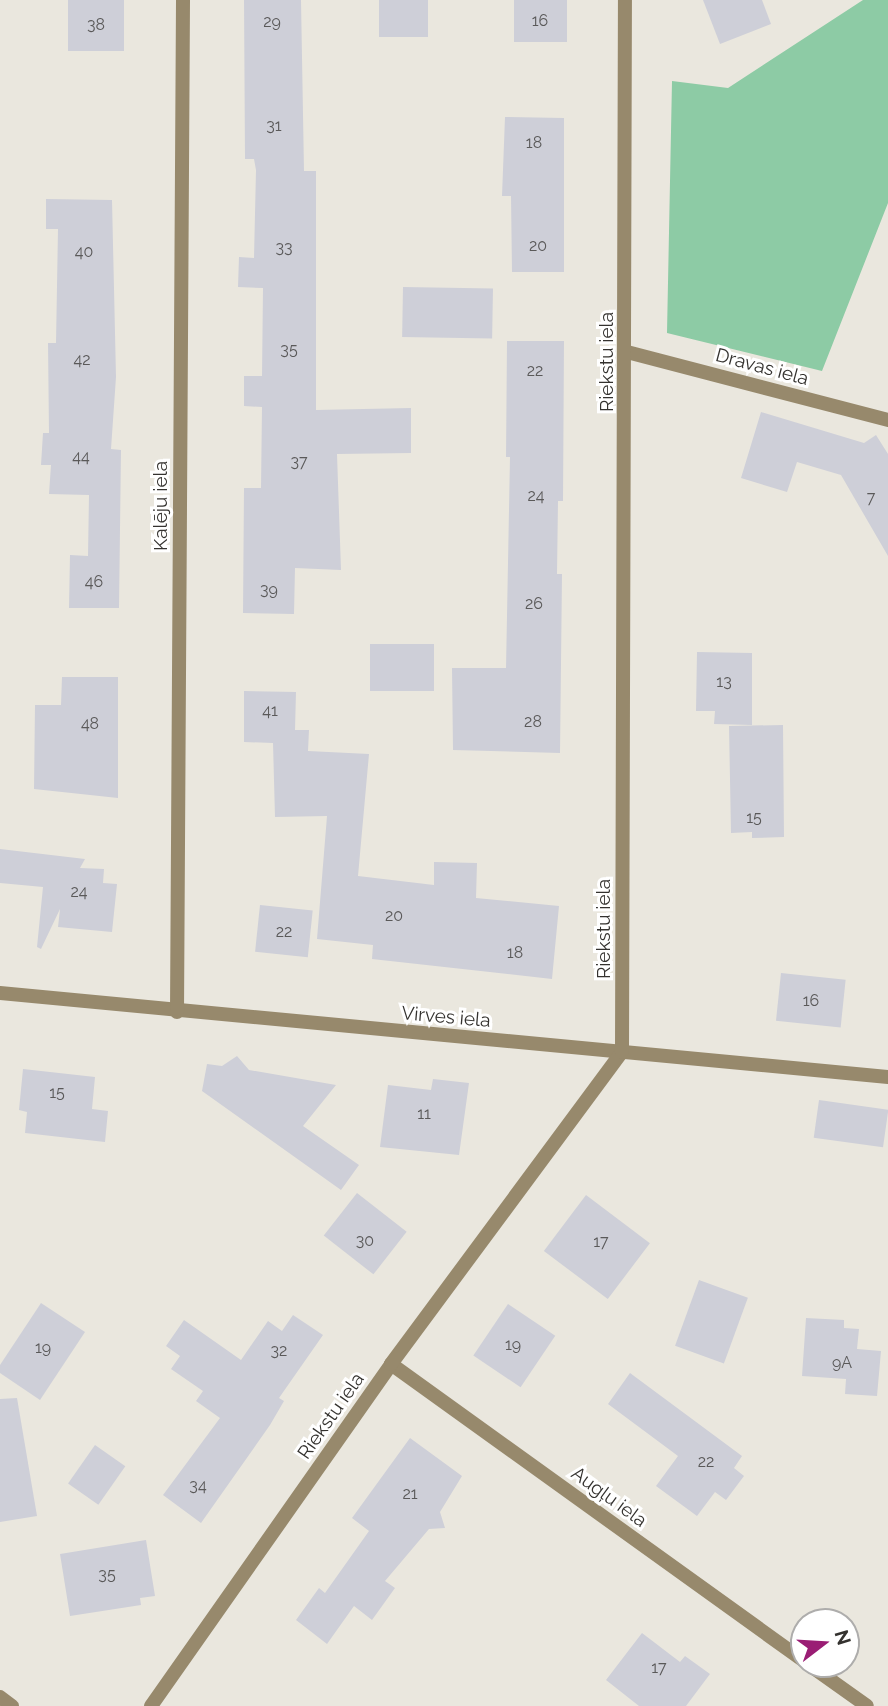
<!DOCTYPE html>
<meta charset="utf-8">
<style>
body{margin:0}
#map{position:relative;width:888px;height:1706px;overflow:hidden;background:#eae7de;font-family:Raleway,sans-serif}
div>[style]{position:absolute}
.green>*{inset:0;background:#8dcba5}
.building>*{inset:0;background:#cecfd8;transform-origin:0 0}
.street>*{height:14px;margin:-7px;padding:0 7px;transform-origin:7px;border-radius:7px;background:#97896c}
span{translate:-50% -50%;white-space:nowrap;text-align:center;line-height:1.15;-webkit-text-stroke:6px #fff;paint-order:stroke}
.number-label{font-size:16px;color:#5a5959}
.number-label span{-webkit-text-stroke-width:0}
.street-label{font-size:19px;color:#34322f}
.north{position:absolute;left:790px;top:1608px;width:70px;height:70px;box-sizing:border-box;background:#fff;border:2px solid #aeadac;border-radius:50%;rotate:73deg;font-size:19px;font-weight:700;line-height:28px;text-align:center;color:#34322f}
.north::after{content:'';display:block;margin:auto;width:24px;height:32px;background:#9a1d74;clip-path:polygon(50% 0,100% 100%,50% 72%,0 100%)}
</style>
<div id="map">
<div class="green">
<i style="clip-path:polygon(863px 0,888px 0,888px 203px,822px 371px,667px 333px,672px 81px,728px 88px)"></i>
</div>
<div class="building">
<i style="left:68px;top:0;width:56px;height:51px"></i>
<i style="clip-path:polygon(244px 0,301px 0,304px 171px,316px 171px,316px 410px,411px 408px,411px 453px,337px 454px,341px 570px,295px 568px,294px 614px,243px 613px,244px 488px,261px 488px,262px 407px,244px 406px,244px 376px,262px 376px,263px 288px,238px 287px,239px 257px,254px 258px,256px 170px,254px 159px,245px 159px)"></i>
<i style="left:379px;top:0;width:49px;height:37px"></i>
<i style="left:514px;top:0;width:53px;height:42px"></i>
<i style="clip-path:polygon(703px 0,762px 0,771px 24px,720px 44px)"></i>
<i style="clip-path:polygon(505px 117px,564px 118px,564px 272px,512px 272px,511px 196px,502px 196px)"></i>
<i style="clip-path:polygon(46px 199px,112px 200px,116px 377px,111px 449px,121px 450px,119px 608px,69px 608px,70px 555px,88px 556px,89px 495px,49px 494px,51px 465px,41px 465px,43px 433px,49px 433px,48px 343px,56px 343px,58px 229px,46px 229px)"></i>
<i style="left:403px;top:287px;width:90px;height:50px;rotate:1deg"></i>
<i style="clip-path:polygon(507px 341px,564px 341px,563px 501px,558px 501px,557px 574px,562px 574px,560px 753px,453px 750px,452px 668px,506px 668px,510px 457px,506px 457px)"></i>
<i style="clip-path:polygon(761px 412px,864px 443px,876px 435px,888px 454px,888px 556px,841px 475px,797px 462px,787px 492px,741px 478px)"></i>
<i style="left:370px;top:644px;width:64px;height:47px"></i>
<i style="clip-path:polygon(697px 652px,752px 653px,752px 725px,714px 724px,715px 711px,696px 711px)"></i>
<i style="clip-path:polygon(62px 677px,118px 677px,118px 798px,34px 789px,35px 705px,61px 705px)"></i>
<i style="clip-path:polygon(244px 691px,296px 692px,295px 730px,309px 730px,308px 751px,369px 754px,358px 876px,434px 885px,434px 862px,477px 863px,476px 898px,559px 906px,552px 979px,372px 959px,373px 945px,317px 939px,327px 816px,275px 817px,273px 743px,244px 742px)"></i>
<i style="clip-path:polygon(783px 725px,784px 837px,752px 838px,752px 832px,731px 833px,729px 726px)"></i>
<i style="clip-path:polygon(0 849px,85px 859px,80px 868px,104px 869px,103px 883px,117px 884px,112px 932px,58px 927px,60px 909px,41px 949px,37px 947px,43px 887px,0 883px)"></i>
<i style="left:260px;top:905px;width:53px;height:47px;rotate:6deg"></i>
<i style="left:781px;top:973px;width:65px;height:48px;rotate:6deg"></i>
<i style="clip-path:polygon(237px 1056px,249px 1070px,336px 1085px,303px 1126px,359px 1165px,341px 1190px,202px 1091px,207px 1064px,222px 1066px)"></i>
<i style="clip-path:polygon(23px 1069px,95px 1077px,92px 1109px,108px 1111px,105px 1142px,25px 1133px,27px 1112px,19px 1110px)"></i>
<i style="clip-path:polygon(433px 1079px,469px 1083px,459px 1155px,380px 1147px,388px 1085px,431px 1090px)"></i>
<i style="left:819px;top:1100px;width:70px;height:38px;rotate:8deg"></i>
<i style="left:357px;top:1193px;width:63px;height:54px;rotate:38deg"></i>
<i style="left:586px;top:1195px;width:80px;height:70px;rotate:37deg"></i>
<i style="left:699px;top:1280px;width:52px;height:70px;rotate:20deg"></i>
<i style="clip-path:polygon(41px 1303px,85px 1332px,40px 1400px,0 1373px,0 1365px)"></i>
<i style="left:508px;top:1304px;width:57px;height:62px;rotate:34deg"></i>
<i style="clip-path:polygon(293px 1315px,323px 1335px,279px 1398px,284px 1401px,270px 1425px,201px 1523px,163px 1495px,220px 1418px,196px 1401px,203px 1391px,171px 1369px,180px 1356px,166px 1346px,184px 1320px,241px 1360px,268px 1321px,282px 1331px)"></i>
<i style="clip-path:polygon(806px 1318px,844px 1320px,844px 1328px,859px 1329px,857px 1349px,881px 1351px,877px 1396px,845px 1394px,846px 1379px,802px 1376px)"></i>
<i style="clip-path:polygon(630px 1373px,742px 1456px,734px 1468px,744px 1476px,726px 1500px,715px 1492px,697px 1516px,656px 1486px,678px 1456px,608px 1404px)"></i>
<i style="clip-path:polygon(17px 1398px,37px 1516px,0 1522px,0 1399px)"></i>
<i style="clip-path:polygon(410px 1438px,462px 1476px,440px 1512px,445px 1528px,429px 1529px,385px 1581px,395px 1588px,372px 1620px,354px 1606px,327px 1644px,296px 1620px,319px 1588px,325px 1593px,369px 1531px,352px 1518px)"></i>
<i style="left:95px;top:1445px;width:37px;height:47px;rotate:35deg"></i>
<i style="clip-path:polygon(146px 1540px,155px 1596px,140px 1598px,141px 1605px,70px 1616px,60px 1554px)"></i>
<i style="clip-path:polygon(642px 1633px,680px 1662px,685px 1656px,710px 1674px,686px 1706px,639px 1706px,606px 1680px)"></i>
</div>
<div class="street">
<i style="left:627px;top:352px;width:270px;rotate:14.6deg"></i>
<i style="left:0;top:993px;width:892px;rotate:5.4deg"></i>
<i style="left:177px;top:1012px;width:1012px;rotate:-89.66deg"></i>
<i style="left:391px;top:1364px;width:509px;rotate:35.72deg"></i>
<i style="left:808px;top:1664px;width:72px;rotate:35.4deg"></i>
<i style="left:0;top:1697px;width:15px;rotate:37deg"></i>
<i style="left:151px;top:1706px;width:418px;rotate:-54.9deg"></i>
<i style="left:391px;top:1364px;width:388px;rotate:-53.5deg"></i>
<i style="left:622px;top:1052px;width:1052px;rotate:-89.84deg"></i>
</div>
<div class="number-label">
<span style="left:540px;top:21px">16</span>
<span style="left:272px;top:22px">29</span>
<span style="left:96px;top:25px">38</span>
<span style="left:274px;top:126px">31</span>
<span style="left:534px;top:143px">18</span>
<span style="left:538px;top:246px">20</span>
<span style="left:284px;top:248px">33</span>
<span style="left:84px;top:252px">40</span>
<span style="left:289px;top:350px">35</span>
<span style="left:82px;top:360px">42</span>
<span style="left:535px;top:371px">22</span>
<span style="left:81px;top:457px">44</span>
<span style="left:299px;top:462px">37</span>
<span style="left:536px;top:496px">24</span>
<span style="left:871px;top:498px">7</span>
<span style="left:94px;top:582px">46</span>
<span style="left:269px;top:590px">39</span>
<span style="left:534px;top:604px">26</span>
<span style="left:724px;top:682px">13</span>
<span style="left:270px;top:711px">41</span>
<span style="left:533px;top:722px">28</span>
<span style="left:90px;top:724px">48</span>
<span style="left:754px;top:818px">15</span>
<span style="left:79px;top:892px">24</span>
<span style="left:394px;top:916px">20</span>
<span style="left:284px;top:932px">22</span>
<span style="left:515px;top:953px">18</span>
<span style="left:811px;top:1001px">16</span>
<span style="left:57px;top:1093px">15</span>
<span style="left:424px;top:1114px">11</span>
<span style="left:365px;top:1241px">30</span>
<span style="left:601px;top:1242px">17</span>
<span style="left:513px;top:1345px">19</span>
<span style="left:43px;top:1348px">19</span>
<span style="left:279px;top:1351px">32</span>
<span style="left:842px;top:1363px">9A</span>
<span style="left:706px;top:1462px">22</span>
<span style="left:198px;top:1486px">34</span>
<span style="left:410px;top:1494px">21</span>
<span style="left:107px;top:1575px">35</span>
<span style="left:659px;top:1668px">17</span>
</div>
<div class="street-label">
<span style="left:607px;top:362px;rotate:-90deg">Riekstu iela</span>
<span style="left:762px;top:367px;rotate:15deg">Dravas iela</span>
<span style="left:161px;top:506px;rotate:-90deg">Kalēju iela</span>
<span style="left:604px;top:929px;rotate:-90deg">Riekstu iela</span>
<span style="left:446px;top:1017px;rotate:5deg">Virves iela</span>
<span style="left:331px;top:1416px;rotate:-55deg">Riekstu iela</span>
<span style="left:609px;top:1497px;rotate:36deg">Augļu iela</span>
</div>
<div class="north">N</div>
</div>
